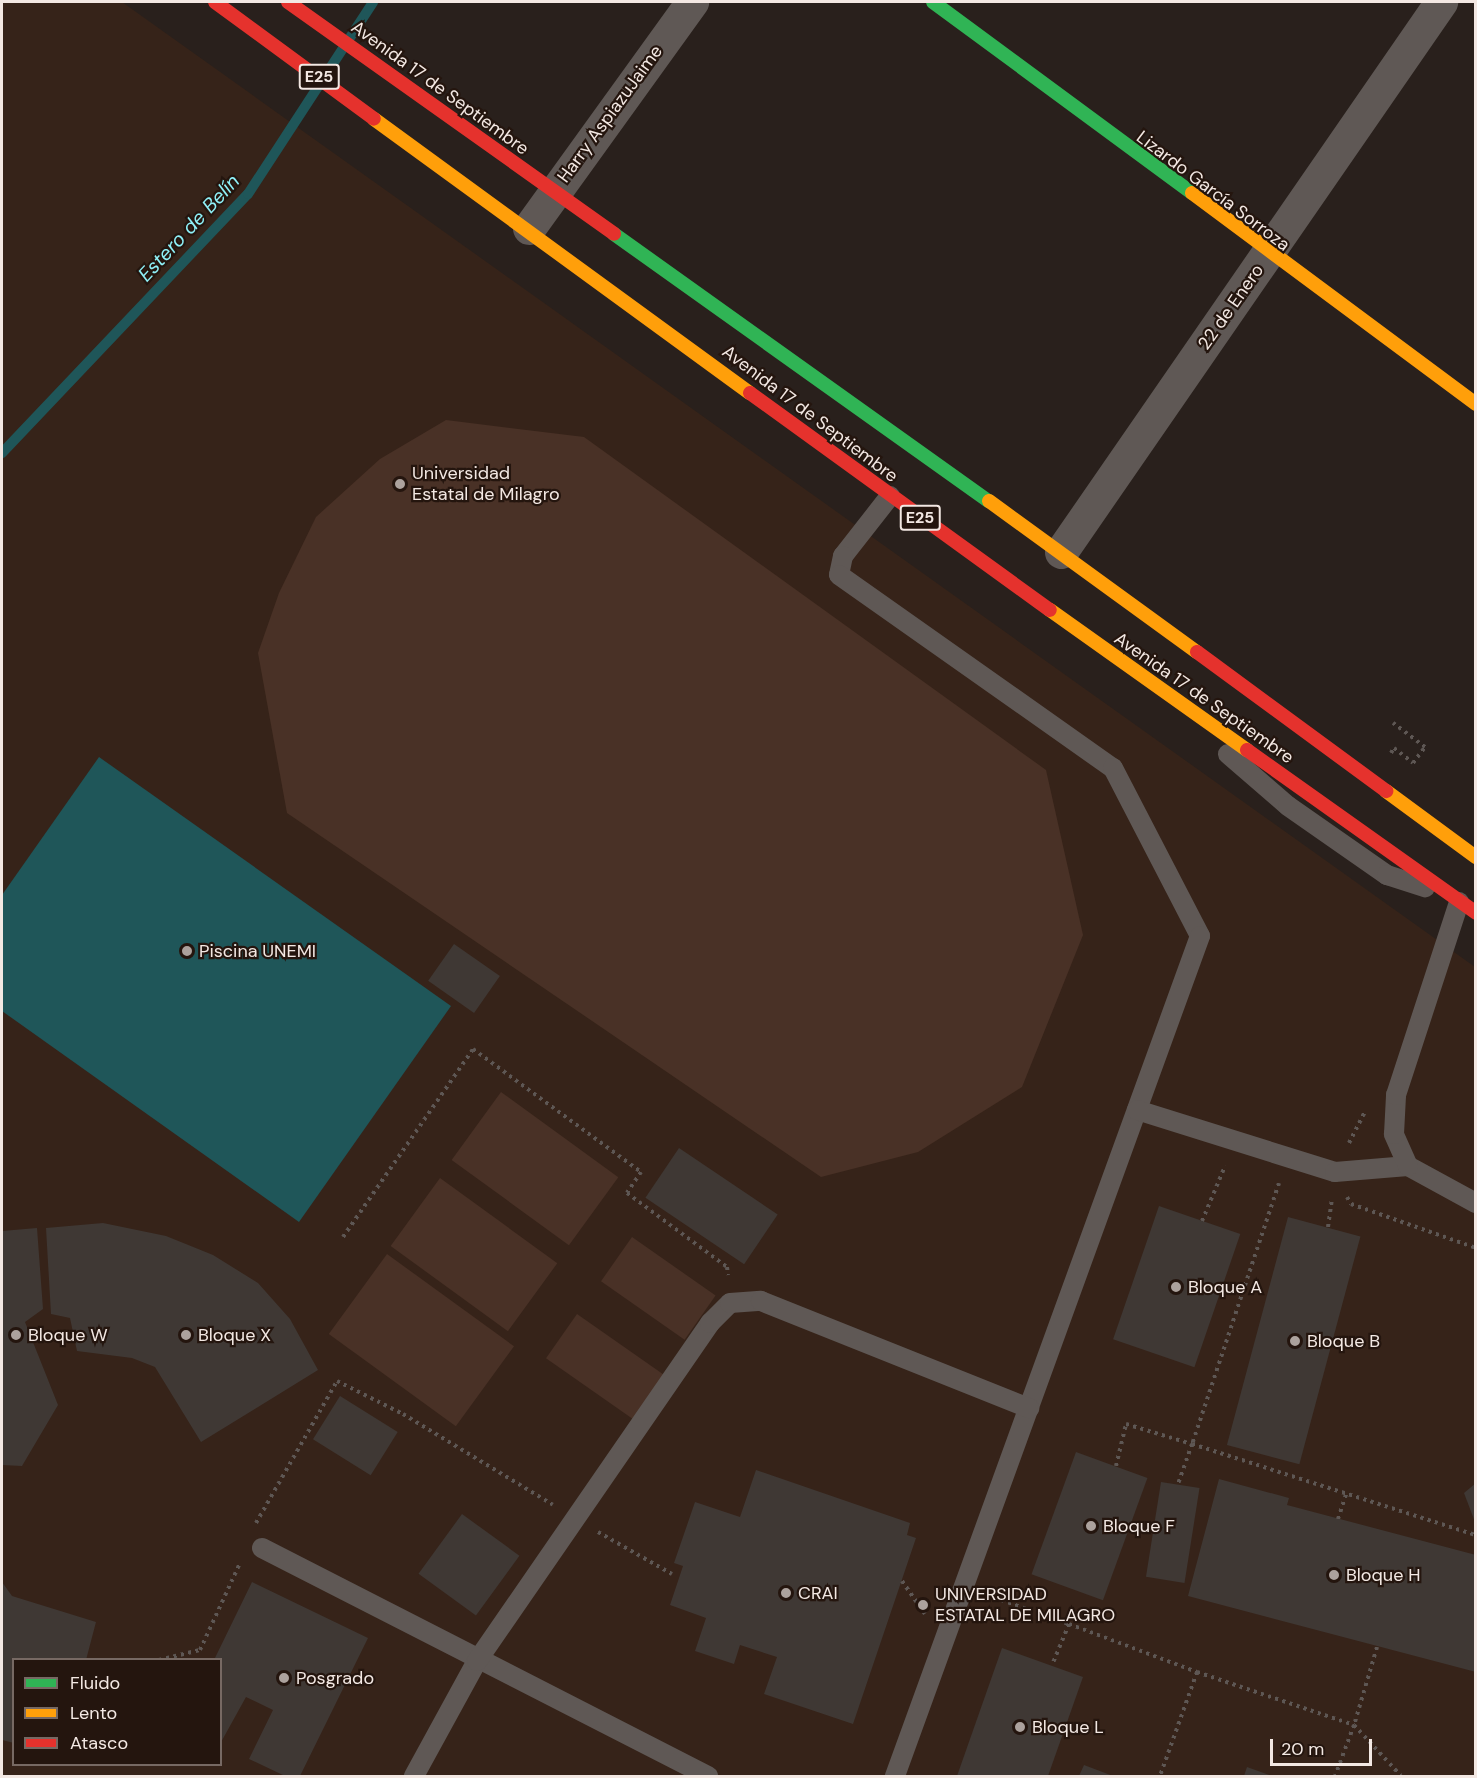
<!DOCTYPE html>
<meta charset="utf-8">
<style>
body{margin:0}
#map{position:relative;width:1477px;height:1778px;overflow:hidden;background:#29201c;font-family:"DM Sans",sans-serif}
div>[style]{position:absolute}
.built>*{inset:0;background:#362319}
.green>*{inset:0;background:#493126;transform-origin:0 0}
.water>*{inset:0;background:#1f5659}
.stream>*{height:10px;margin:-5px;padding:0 5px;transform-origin:5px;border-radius:5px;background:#1f5659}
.building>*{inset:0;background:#3f3834;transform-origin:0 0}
.path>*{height:4px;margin-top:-2px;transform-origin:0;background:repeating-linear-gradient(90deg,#5e5754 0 3px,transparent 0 7.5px)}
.lane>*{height:20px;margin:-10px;padding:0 10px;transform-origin:10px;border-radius:10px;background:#5f5855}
.street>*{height:33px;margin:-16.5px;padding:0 16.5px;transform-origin:16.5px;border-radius:16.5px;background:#5f5855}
.fast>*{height:14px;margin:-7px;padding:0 7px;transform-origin:7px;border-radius:7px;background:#30b455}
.slow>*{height:14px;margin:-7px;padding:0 7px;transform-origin:7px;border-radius:7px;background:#ff9f0a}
.jam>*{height:14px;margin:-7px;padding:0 7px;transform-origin:7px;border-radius:7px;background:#e5322d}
.dots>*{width:16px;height:16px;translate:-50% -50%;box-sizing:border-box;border:3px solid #24150e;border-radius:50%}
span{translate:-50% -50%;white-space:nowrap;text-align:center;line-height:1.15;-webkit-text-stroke:4.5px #24150e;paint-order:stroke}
.shield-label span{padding:2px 4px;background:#24150e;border:2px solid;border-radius:4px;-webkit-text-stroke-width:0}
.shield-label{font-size:16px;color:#f3e8e3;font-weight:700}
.street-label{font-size:18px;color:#f3e8e3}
.poi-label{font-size:18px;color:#f3e8e3}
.left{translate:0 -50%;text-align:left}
.water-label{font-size:20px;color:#8ff0f7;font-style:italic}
.frame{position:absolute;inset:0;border:3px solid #f3e8e3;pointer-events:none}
.legend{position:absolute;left:12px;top:1658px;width:210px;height:108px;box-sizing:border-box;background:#24150e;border:2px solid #776963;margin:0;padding:8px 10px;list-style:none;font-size:18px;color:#f3e8e3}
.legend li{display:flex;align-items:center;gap:12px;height:30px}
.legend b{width:30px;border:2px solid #776963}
.scale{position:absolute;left:1270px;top:1739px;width:102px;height:27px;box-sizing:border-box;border:3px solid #f3e8e3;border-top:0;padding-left:8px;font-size:18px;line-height:21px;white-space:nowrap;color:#f3e8e3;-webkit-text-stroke:4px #24150e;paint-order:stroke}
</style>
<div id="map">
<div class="built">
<i style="clip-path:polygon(evenodd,2px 2px,122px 2px,1475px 967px,1475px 1776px,2px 1776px,2px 2px,14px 1660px,220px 1660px,220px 1764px,14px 1764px,14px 1660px)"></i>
</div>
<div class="green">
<i style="clip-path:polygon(446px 420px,584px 437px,1046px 770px,1083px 935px,1022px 1087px,918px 1152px,821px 1177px,287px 813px,258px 653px,279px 593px,316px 517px,380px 459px)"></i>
<i style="left:501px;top:1092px;width:145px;height:84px;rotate:36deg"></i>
<i style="left:440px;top:1178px;width:145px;height:84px;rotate:36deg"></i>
<i style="left:632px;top:1237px;width:102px;height:54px;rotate:35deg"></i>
<i style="left:387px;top:1254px;width:157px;height:99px;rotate:36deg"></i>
<i style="left:577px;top:1314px;width:106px;height:54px;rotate:35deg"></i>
</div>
<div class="water">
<i style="clip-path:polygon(99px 757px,451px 1006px,299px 1222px,2px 1011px,2px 895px)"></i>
</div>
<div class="stream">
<i style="left:2px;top:453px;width:357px;rotate:-46.5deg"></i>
<i style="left:248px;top:194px;width:229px;rotate:-56.9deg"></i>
</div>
<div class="building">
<i style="left:454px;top:944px;width:56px;height:45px;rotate:35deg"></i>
<i style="left:679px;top:1148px;width:119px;height:60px;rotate:34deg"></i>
<i style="left:1159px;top:1206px;width:86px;height:141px;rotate:19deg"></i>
<i style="left:1288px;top:1217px;width:75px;height:236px;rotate:15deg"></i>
<i style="clip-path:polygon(103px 1223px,166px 1236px,213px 1255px,258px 1283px,290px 1319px,318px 1370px,201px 1442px,155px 1367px,132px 1358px,77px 1351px,70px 1318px,51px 1314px,46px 1228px)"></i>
<i style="clip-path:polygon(37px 1228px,43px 1309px,25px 1322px,58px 1405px,22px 1466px,2px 1465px,2px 1231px)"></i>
<i style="left:340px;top:1396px;width:68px;height:51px;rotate:32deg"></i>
<i style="left:1076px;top:1452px;width:76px;height:130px;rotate:20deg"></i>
<i style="clip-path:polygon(756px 1470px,910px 1523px,907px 1535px,916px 1538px,853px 1724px,764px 1694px,777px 1657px,740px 1645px,734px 1664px,695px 1651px,706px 1618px,670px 1605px,683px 1566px,674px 1563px,695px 1502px,740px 1517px)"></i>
<i style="clip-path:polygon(1219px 1479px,1289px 1498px,1287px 1505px,1476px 1555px,1476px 1672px,1188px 1596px)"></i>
<i style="left:1161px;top:1482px;width:39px;height:96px;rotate:9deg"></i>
<i style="clip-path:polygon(1476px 1483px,1476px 1522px,1475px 1522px,1464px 1493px)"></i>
<i style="left:462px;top:1514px;width:71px;height:74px;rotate:36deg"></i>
<i style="clip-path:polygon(2px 1582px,12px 1596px,96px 1622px,86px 1660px,14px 1660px,14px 1743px,2px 1740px)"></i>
<i style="clip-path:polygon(252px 1582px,368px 1638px,300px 1776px,285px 1776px,249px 1759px,273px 1710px,246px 1697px,220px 1744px,220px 1660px,214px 1660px)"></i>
<i style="clip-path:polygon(1002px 1648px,1083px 1677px,1048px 1776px,957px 1776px)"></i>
<i style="clip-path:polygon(1084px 1765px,1113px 1776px,1079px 1776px)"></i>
<i style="clip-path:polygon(1247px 1767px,1272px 1776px,1244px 1776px)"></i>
</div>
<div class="path">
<i style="left:1391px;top:753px;width:6px;rotate:-59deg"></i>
<i style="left:1394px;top:748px;width:24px;rotate:38deg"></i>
<i style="left:1413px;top:763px;width:20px;rotate:-53deg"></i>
<i style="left:1425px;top:747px;width:40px;rotate:-143deg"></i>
<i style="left:1349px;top:1143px;width:37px;rotate:-63deg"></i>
<i style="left:1279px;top:1183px;width:275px;rotate:108.4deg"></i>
<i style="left:1192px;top:1444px;width:298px;rotate:17.8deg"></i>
<i style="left:1347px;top:1197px;width:8px;rotate:60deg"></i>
<i style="left:1351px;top:1204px;width:133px;rotate:19.4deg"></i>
<i style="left:1202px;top:1221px;width:60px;rotate:-67.3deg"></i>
<i style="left:1328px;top:1227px;width:29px;rotate:-82deg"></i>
<i style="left:343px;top:1237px;width:229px;rotate:-55.3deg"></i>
<i style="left:473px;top:1049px;width:208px;rotate:36.2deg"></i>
<i style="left:641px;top:1172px;width:25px;rotate:124deg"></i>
<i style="left:627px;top:1193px;width:124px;rotate:36.5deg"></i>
<i style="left:727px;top:1267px;width:8px;rotate:83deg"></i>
<i style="left:1116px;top:1466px;width:43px;rotate:-76.6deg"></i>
<i style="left:1126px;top:1424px;width:69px;rotate:16.9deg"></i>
<i style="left:1192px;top:1444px;width:42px;rotate:109.3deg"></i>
<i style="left:1338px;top:1519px;width:26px;rotate:-72deg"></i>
<i style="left:256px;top:1523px;width:163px;rotate:-60.3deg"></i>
<i style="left:337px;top:1381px;width:74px;rotate:26.6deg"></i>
<i style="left:403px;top:1414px;width:175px;rotate:31.2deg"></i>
<i style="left:598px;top:1532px;width:85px;rotate:29.6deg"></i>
<i style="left:902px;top:1581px;width:40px;rotate:55.1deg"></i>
<i style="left:987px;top:1595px;width:87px;rotate:19.5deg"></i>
<i style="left:1069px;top:1624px;width:44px;rotate:112.5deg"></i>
<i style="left:1069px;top:1624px;width:137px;rotate:20.6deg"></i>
<i style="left:1197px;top:1672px;width:110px;rotate:109.6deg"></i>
<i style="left:1377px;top:1647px;width:81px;rotate:106.4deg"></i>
<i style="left:1354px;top:1725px;width:69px;rotate:47.3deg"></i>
<i style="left:159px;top:1660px;width:42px;rotate:-13.7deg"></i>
<i style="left:200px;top:1650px;width:96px;rotate:-65.3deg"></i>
<i style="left:1197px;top:1672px;width:166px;rotate:18.7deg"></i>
<i style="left:1354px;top:1725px;width:54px;rotate:110.4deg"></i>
</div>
<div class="lane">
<i style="left:890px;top:496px;width:76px;rotate:128.1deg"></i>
<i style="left:843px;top:556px;width:19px;rotate:102deg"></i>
<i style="left:839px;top:575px;width:335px;rotate:35.2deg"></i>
<i style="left:1113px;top:768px;width:189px;rotate:62.6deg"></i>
<i style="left:1200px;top:936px;width:894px;rotate:109.96deg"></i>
<i style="left:1228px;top:754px;width:79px;rotate:40.9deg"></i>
<i style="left:1288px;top:806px;width:121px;rotate:34.9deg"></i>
<i style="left:1387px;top:875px;width:40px;rotate:18deg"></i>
<i style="left:1137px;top:1110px;width:207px;rotate:17.4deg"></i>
<i style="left:1335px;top:1172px;width:73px;rotate:-4.7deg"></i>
<i style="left:1408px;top:1166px;width:77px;rotate:28.6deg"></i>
<i style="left:1408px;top:1166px;width:35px;rotate:-114deg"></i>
<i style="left:1394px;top:1134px;width:39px;rotate:-87deg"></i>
<i style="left:1396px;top:1095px;width:203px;rotate:-71.9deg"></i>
<i style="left:262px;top:1548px;width:501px;rotate:27.08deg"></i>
<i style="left:414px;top:1776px;width:131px;rotate:-61.3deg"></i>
<i style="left:477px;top:1661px;width:411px;rotate:-55.4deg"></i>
<i style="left:710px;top:1323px;width:28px;rotate:-45deg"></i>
<i style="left:730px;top:1303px;width:31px;rotate:-4deg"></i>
<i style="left:761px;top:1301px;width:289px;rotate:21.8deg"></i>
</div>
<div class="street">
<i style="left:529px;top:228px;width:279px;rotate:-54.2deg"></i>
<i style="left:1061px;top:552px;width:669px;rotate:-55.36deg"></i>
</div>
<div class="fast">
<i style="left:933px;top:2px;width:322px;rotate:36.4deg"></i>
<i style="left:614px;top:234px;width:460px;rotate:35.5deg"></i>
</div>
<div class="slow">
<i style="left:374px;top:119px;width:465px;rotate:36.1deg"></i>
<i style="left:1192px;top:193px;width:354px;rotate:36.6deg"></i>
<i style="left:989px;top:501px;width:257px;rotate:36deg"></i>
<i style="left:1050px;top:610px;width:242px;rotate:35.4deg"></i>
<i style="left:1386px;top:791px;width:112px;rotate:36.3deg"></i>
</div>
<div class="jam">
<i style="left:215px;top:2px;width:197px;rotate:36.3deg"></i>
<i style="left:288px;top:2px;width:400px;rotate:35.4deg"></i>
<i style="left:750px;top:393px;width:370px;rotate:35.9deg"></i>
<i style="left:1197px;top:652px;width:235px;rotate:36.3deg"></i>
<i style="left:1247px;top:750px;width:281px;rotate:35.4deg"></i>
</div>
<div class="dots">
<i style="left:400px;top:484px;background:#aca29d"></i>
<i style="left:187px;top:951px;background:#aca29d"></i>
<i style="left:1176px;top:1287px;background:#aca29d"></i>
<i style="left:16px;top:1335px;background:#aca29d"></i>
<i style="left:186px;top:1335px;background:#aca29d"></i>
<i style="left:1295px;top:1341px;background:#aca29d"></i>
<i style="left:1091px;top:1526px;background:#aca29d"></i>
<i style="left:1334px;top:1575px;background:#aca29d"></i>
<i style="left:786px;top:1593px;background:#aca29d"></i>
<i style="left:923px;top:1605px;background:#aca29d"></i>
<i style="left:284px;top:1678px;background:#aca29d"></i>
<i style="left:1020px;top:1727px;background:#aca29d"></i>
</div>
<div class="shield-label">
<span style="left:319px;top:77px">E25</span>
<span style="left:920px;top:518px">E25</span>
</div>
<div class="street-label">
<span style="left:440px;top:88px;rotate:36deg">Avenida 17 de Septiembre</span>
<span style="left:610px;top:114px;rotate:-54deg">Harry AspiazuJaime</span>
<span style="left:1213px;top:191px;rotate:37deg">Lizardo García Sorroza</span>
<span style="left:1231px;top:307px;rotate:-55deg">22 de Enero</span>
<span style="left:810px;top:414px;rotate:37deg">Avenida 17 de Septiembre</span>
<span style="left:1204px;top:698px;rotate:35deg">Avenida 17 de Septiembre</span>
</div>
<div class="poi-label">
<span class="left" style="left:412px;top:484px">Universidad<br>Estatal de Milagro</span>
<span class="left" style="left:199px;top:951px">Piscina UNEMI</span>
<span class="left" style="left:1188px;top:1287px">Bloque A</span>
<span class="left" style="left:28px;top:1335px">Bloque W</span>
<span class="left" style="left:198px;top:1335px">Bloque X</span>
<span class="left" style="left:1307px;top:1341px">Bloque B</span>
<span class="left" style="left:1103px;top:1526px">Bloque F</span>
<span class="left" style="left:1346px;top:1575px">Bloque H</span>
<span class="left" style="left:798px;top:1593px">CRAI</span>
<span class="left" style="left:935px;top:1605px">UNIVERSIDAD<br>ESTATAL DE MILAGRO</span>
<span class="left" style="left:296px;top:1678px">Posgrado</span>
<span class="left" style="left:1032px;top:1727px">Bloque L</span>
</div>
<div class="water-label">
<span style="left:189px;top:228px;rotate:-47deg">Estero de Belín</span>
</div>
<div class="frame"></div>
<ul class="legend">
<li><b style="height:8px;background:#30b455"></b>Fluido</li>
<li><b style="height:8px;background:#ff9f0a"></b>Lento</li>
<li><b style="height:8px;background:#e5322d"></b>Atasco</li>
</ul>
<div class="scale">20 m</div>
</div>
